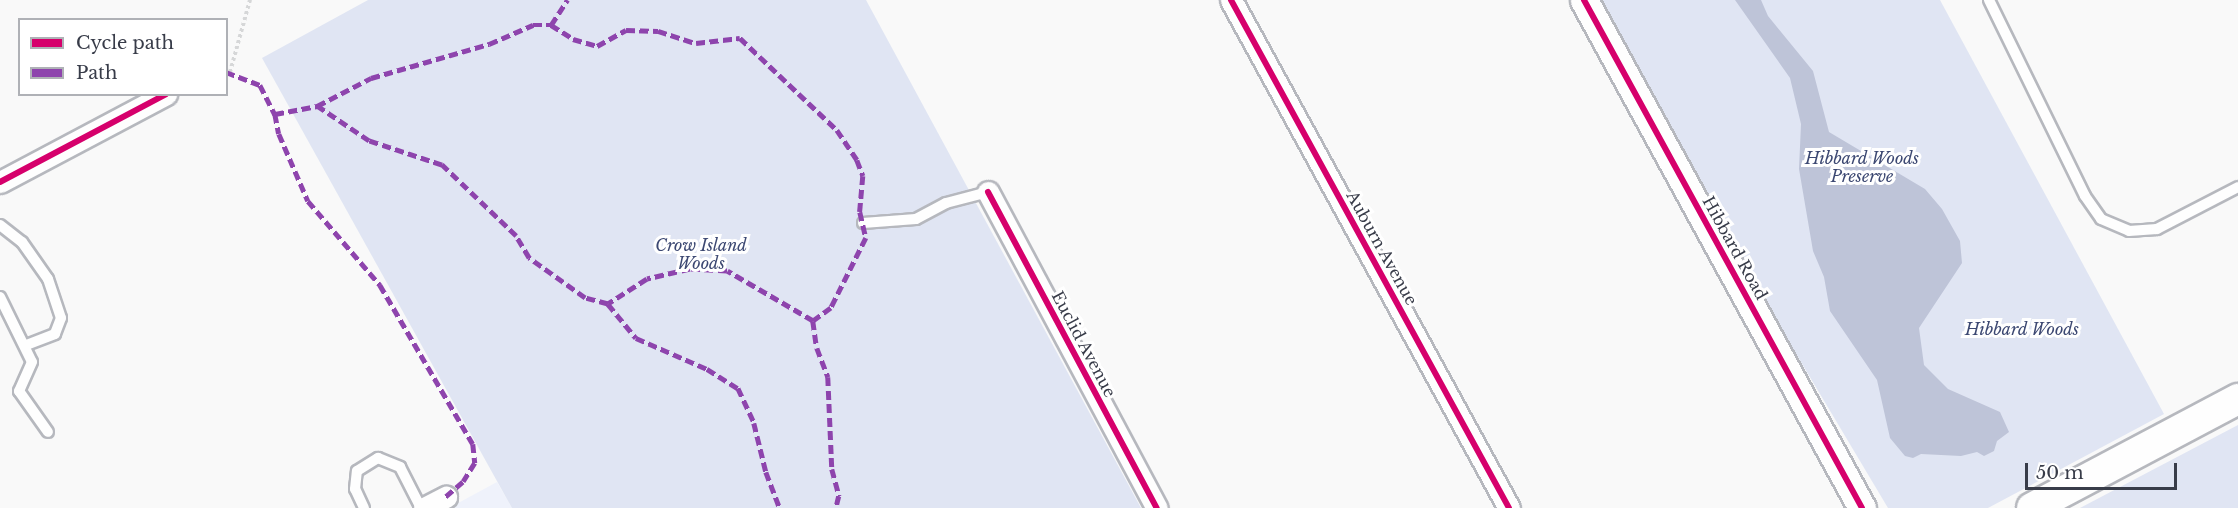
<!DOCTYPE html>
<style>
body{margin:0}
#map{position:relative;width:2238px;height:508px;overflow:hidden;background:#f9f9f9;font-family:"Libre Baskerville",serif}
div>[style]{position:absolute}
.built>*{inset:0;background:#eff2fb}
.green>*{inset:0;background:#e0e5f3}
.water>*{inset:0;background:#bec4d8}
.path>*{height:4px;margin-top:-2px;transform-origin:0;background:repeating-linear-gradient(90deg,#d6d7d8 0 3px,transparent 0 6px)}
.roads{filter:drop-shadow(2px 0 #b6b8be) drop-shadow(-2px 0 #b6b8be) drop-shadow(0 2px #b6b8be) drop-shadow(0 -2px #b6b8be)}
.service>*{height:10px;margin:-5px;padding:0 5px;transform-origin:5px;border-radius:5px;background:#fefefe}
.minor>*{height:21px;margin:-10.5px;padding:0 10.5px;transform-origin:10.5px;border-radius:10.5px;background:#fefefe}
.tertiary>*{height:27px;margin:-13.5px;padding:0 13.5px;transform-origin:13.5px;border-radius:13.5px;background:#fefefe}
.secondary>*{height:30px;margin:-15px;padding:0 15px;transform-origin:15px;border-radius:15px;background:#fefefe}
.quiet>*{height:4.5px;margin-top:-2.25px;transform-origin:0;background:repeating-linear-gradient(90deg,#8e44ad 0 9px,transparent 0 13.5px)}
.cycleway>*{height:6px;margin:-3px;padding:0 3px;transform-origin:3px;border-radius:3px;background:#d6006c}
span{translate:-50% -50%;white-space:nowrap;text-align:center;line-height:1.15;-webkit-text-stroke:6px #fff;paint-order:stroke}
.park-label{font-size:16px;color:#3c4872;font-style:italic}
.street-label{font-size:16px;color:#383c49}
.legend{position:absolute;left:18px;top:18px;width:210px;height:78px;box-sizing:border-box;background:#fff;border:2px solid #afb1b6;margin:0;padding:8px 10px;list-style:none;font-size:18px;color:#383c49}
.legend li{display:flex;align-items:center;gap:12px;height:30px}
.legend b{width:30px;border:2px solid #afb1b6}
.scale{position:absolute;left:2025px;top:463px;width:152px;height:27px;box-sizing:border-box;border:3px solid #383c49;border-top:0;padding-left:8px;font-size:18px;line-height:21px;white-space:nowrap;color:#383c49;-webkit-text-stroke:4px #fff;paint-order:stroke}
</style>
<div id="map">
<div class="built">
<i style="clip-path:polygon(497px 482px,512px 508px,449px 508px)"></i>
</div>
<div class="green">
<i style="clip-path:polygon(368px 0,866px 0,1141px 508px,512px 508px,262px 58px)"></i>
<i style="clip-path:polygon(1601px 0,1940px 0,2164px 414px,1988px 508px,1888px 508px,1789px 342px)"></i>
<i style="clip-path:polygon(2238px 425px,2238px 508px,2080px 508px)"></i>
</div>
<div class="water">
<i style="clip-path:polygon(1735px 0,1761px 0,1768px 16px,1813px 71px,1829px 132px,1925px 189px,1942px 209px,1960px 241px,1962px 263px,1919px 328px,1924px 365px,1948px 389px,2000px 412px,2009px 432px,1997px 441px,1994px 451px,1984px 456px,1977px 452px,1961px 456px,1921px 454px,1913px 458px,1905px 456px,1890px 438px,1877px 380px,1830px 311px,1824px 277px,1813px 251px,1799px 169px,1801px 124px,1790px 78px)"></i>
</div>
<div class="path">
<i style="left:230px;top:72px;width:75px;rotate:-74.5deg"></i>
</div>
<div class="roads">
<div class="service">
<i style="left:1989px;top:0;width:218px;rotate:63.9deg"></i>
<i style="left:2085px;top:196px;width:28px;rotate:55deg"></i>
<i style="left:2101px;top:219px;width:30px;rotate:23deg"></i>
<i style="left:2129px;top:231px;width:28px;rotate:-4deg"></i>
<i style="left:2157px;top:229px;width:91px;rotate:-27.4deg"></i>
<i style="left:863px;top:223px;width:53px;rotate:-4.3deg"></i>
<i style="left:916px;top:219px;width:34px;rotate:-28deg"></i>
<i style="left:946px;top:203px;width:43px;rotate:-14.7deg"></i>
<i style="left:0;top:225px;width:28px;rotate:38deg"></i>
<i style="left:22px;top:242px;width:45px;rotate:54.9deg"></i>
<i style="left:48px;top:279px;width:41px;rotate:71.6deg"></i>
<i style="left:61px;top:318px;width:17px;rotate:111deg"></i>
<i style="left:55px;top:334px;width:31px;rotate:159deg"></i>
<i style="left:0;top:297px;width:72px;rotate:63.8deg"></i>
<i style="left:32px;top:362px;width:32px;rotate:114deg"></i>
<i style="left:19px;top:391px;width:50px;rotate:54.7deg"></i>
<i style="left:364px;top:508px;width:21px;rotate:-115deg"></i>
<i style="left:355px;top:489px;width:18px;rotate:-84deg"></i>
<i style="left:357px;top:471px;width:25px;rotate:-32deg"></i>
<i style="left:378px;top:458px;width:24px;rotate:22deg"></i>
<i style="left:400px;top:467px;width:46px;rotate:62.9deg"></i>
</div>
<div class="minor">
<i style="left:1231px;top:0;width:579px;rotate:61.31deg"></i>
<i style="left:0;top:182px;width:188px;rotate:-27.9deg"></i>
<i style="left:988px;top:192px;width:358px;rotate:61.9deg"></i>
<i style="left:424px;top:508px;width:25px;rotate:-27deg"></i>
</div>
<div class="tertiary">
<i style="left:1584px;top:0;width:579px;rotate:61.31deg"></i>
</div>
<div class="secondary">
<i style="left:2032px;top:508px;width:233px;rotate:-27.9deg"></i>
</div>
</div>
<div class="quiet">
<i style="left:551px;top:25px;width:30px;rotate:-57deg"></i>
<i style="left:226px;top:72px;width:36px;rotate:21deg"></i>
<i style="left:260px;top:85px;width:33px;rotate:63deg"></i>
<i style="left:275px;top:114px;width:43px;rotate:-10.8deg"></i>
<i style="left:317px;top:106px;width:61px;rotate:-27.4deg"></i>
<i style="left:371px;top:78px;width:123px;rotate:-16.1deg"></i>
<i style="left:489px;top:44px;width:48px;rotate:-23.4deg"></i>
<i style="left:533px;top:25px;width:18px"></i>
<i style="left:551px;top:25px;width:26px;rotate:32deg"></i>
<i style="left:573px;top:39px;width:25px;rotate:16deg"></i>
<i style="left:597px;top:46px;width:33px;rotate:-29deg"></i>
<i style="left:626px;top:30px;width:32px;rotate:2deg"></i>
<i style="left:658px;top:31px;width:40px;rotate:18deg"></i>
<i style="left:696px;top:43px;width:44px;rotate:-6.5deg"></i>
<i style="left:740px;top:38px;width:134px;rotate:43.5deg"></i>
<i style="left:837px;top:130px;width:36px;rotate:56deg"></i>
<i style="left:857px;top:160px;width:17px;rotate:69deg"></i>
<i style="left:863px;top:176px;width:36px;rotate:95deg"></i>
<i style="left:860px;top:212px;width:27px;rotate:77deg"></i>
<i style="left:866px;top:238px;width:78px;rotate:116.6deg"></i>
<i style="left:831px;top:308px;width:22px;rotate:144deg"></i>
<i style="left:813px;top:321px;width:99px;rotate:-149.8deg"></i>
<i style="left:727px;top:271px;width:37px;rotate:-177deg"></i>
<i style="left:690px;top:269px;width:44px;rotate:166.9deg"></i>
<i style="left:647px;top:279px;width:46px;rotate:147.3deg"></i>
<i style="left:608px;top:304px;width:24px;rotate:-165deg"></i>
<i style="left:585px;top:298px;width:69px;rotate:-144.5deg"></i>
<i style="left:529px;top:258px;width:26px;rotate:-121deg"></i>
<i style="left:516px;top:236px;width:103px;rotate:-136.2deg"></i>
<i style="left:442px;top:165px;width:77px;rotate:-161.8deg"></i>
<i style="left:369px;top:141px;width:63px;rotate:-146.1deg"></i>
<i style="left:275px;top:114px;width:20px;rotate:79deg"></i>
<i style="left:279px;top:134px;width:73px;rotate:66.6deg"></i>
<i style="left:308px;top:201px;width:111px;rotate:49.4deg"></i>
<i style="left:380px;top:285px;width:184px;rotate:59.7deg"></i>
<i style="left:473px;top:444px;width:19px;rotate:84deg"></i>
<i style="left:475px;top:463px;width:22px;rotate:122deg"></i>
<i style="left:463px;top:482px;width:23px;rotate:139deg"></i>
<i style="left:608px;top:304px;width:44px;rotate:50.5deg"></i>
<i style="left:636px;top:338px;width:77px;rotate:23.6deg"></i>
<i style="left:707px;top:369px;width:36px;rotate:32deg"></i>
<i style="left:738px;top:388px;width:38px;rotate:65deg"></i>
<i style="left:754px;top:423px;width:50px;rotate:76.2deg"></i>
<i style="left:766px;top:472px;width:39px;rotate:69deg"></i>
<i style="left:813px;top:321px;width:27px;rotate:82deg"></i>
<i style="left:817px;top:348px;width:31px;rotate:69deg"></i>
<i style="left:828px;top:377px;width:92px;rotate:87.5deg"></i>
<i style="left:832px;top:469px;width:28px;rotate:75deg"></i>
<i style="left:839px;top:496px;width:12px;rotate:104deg"></i>
</div>
<div class="cycleway">
<i style="left:1231px;top:0;width:579px;rotate:61.31deg"></i>
<i style="left:1584px;top:0;width:579px;rotate:61.31deg"></i>
<i style="left:0;top:182px;width:188px;rotate:-27.9deg"></i>
<i style="left:988px;top:192px;width:358px;rotate:61.9deg"></i>
</div>
<div class="park-label">
<span style="left:1862px;top:167px">Hibbard Woods<br>Preserve</span>
<span style="left:701px;top:254px">Crow Island<br>Woods</span>
<span style="left:2022px;top:329px">Hibbard Woods</span>
</div>
<div class="street-label">
<span style="left:1382px;top:248px;rotate:61deg">Auburn Avenue</span>
<span style="left:1735px;top:248px;rotate:61deg">Hibbard Road</span>
<span style="left:1084px;top:344px;rotate:62deg">Euclid Avenue</span>
</div>
<ul class="legend">
<li><b style="height:8px;background:#d6006c"></b>Cycle path</li>
<li><b style="height:8px;background:#8e44ad"></b>Path</li>
</ul>
<div class="scale">50 m</div>
</div>
